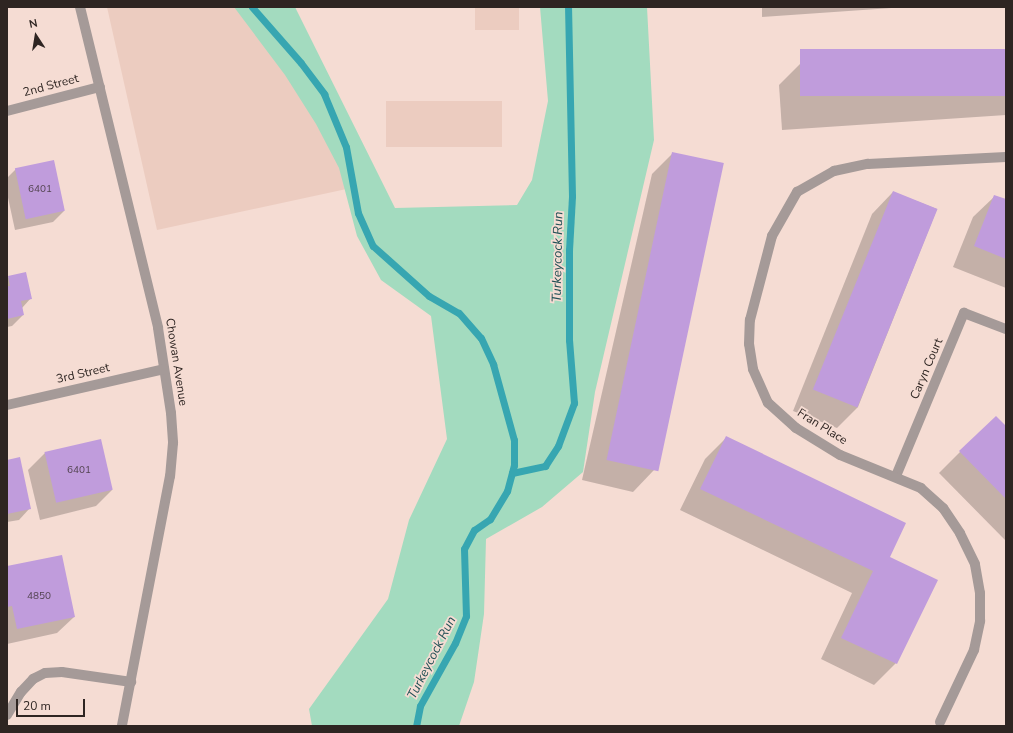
<!DOCTYPE html>
<style>
body{margin:0}
#map{position:relative;width:1013px;height:733px;overflow:hidden;background:#f5dcd3;font-family:"Nunito Sans",sans-serif}
div>[style]{position:absolute}
.built>*{inset:0;background:#ecccc0;transform-origin:0 0}
.green>*{inset:0;background:#a3dbbf}
.shadow>*{inset:0;background:#0003}
.stream>*{height:7px;margin:-3.5px;padding:0 3.5px;transform-origin:3.5px;border-radius:3.5px;background:#37a6b1}
.building>*{inset:0;background:#c09cdc;transform-origin:0 0}
.lane>*{height:10px;margin:-5px;padding:0 5px;transform-origin:5px;border-radius:5px;background:#a59a98}
.street>*{height:10px;margin:-5px;padding:0 5px;transform-origin:5px;border-radius:5px;background:#a59a98}
span{translate:-50% -50%;white-space:nowrap;text-align:center;line-height:1.15;-webkit-text-stroke:3.5px #f5dcd3;paint-order:stroke}
.number-label{font-size:10px;color:#524350}
.number-label span{-webkit-text-stroke-width:0}
.street-label{font-size:12px;color:#2e2522}
.water-label{font-size:13px;color:#235257;font-style:italic}
.frame{position:absolute;inset:0;border:8px solid #2e2522;pointer-events:none}
.north{position:absolute;left:16px;top:16px;width:40px;height:40px;-webkit-text-stroke:3px #f5dcd3;paint-order:stroke;rotate:348deg;font-size:11px;font-weight:700;line-height:16px;text-align:center;color:#2e2522}
.north::after{content:'';display:block;margin:auto;width:14px;height:18px;background:#2e2522;clip-path:polygon(50% 0,100% 100%,50% 72%,0 100%)}
.scale{position:absolute;left:16px;top:699px;width:69px;height:18px;box-sizing:border-box;border:2px solid #2e2522;border-top:0;padding-left:5px;font-size:12px;line-height:14px;white-space:nowrap;color:#2e2522;-webkit-text-stroke:3px #f5dcd3;paint-order:stroke}
</style>
<div id="map">
<div class="built">
<i style="clip-path:polygon(107px 7px,248px 7px,365px 185px,157px 230px)"></i>
<i style="left:475px;top:7px;width:44px;height:23px"></i>
<i style="left:386px;top:101px;width:116px;height:46px"></i>
</div>
<div class="green">
<i style="clip-path:polygon(234px 7px,295px 7px,395px 208px,517px 205px,532px 180px,548px 101px,540px 7px,647px 7px,654px 140px,595px 392px,583px 472px,542px 507px,486px 539px,484px 614px,474px 682px,459px 726px,312px 726px,309px 709px,388px 599px,409px 520px,447px 439px,431px 316px,381px 280px,357px 236px,339px 168px,316px 124px,285px 75px)"></i>
</div>
<div class="shadow">
<i style="clip-path:polygon(762px 7px,906px 7px,762px 17px)"></i>
<i style="clip-path:polygon(1006px 50px,1006px 115px,782px 130px,779px 85px,801px 63px)"></i>
<i style="clip-path:polygon(673px 153px,654px 470px,633px 492px,582px 480px,652px 174px)"></i>
<i style="clip-path:polygon(16px 169px,64px 211px,53px 222px,15px 230px,7px 193px,7px 178px)"></i>
<i style="clip-path:polygon(893px 192px,937px 209px,858px 407px,837px 428px,793px 411px,872px 214px)"></i>
<i style="clip-path:polygon(995px 196px,1006px 200px,1006px 288px,953px 267px,973px 217px)"></i>
<i style="clip-path:polygon(8px 277px,31px 298px,22px 308px,23px 315px,12px 326px,7px 327px)"></i>
<i style="clip-path:polygon(1006px 428px,1006px 541px,939px 473px,960px 452px)"></i>
<i style="clip-path:polygon(726px 438px,889px 558px,936px 580px,896px 663px,874px 685px,821px 659px,852px 593px,680px 510px,705px 459px)"></i>
<i style="clip-path:polygon(45px 453px,112px 490px,96px 506px,40px 520px,28px 470px)"></i>
<i style="clip-path:polygon(7px 461px,30px 508px,19px 520px,7px 522px)"></i>
<i style="clip-path:polygon(7px 568px,74px 617px,57px 633px,7px 644px)"></i>
</div>
<div class="stream">
<i style="left:252px;top:7px;width:74px;rotate:48.8deg"></i>
<i style="left:301px;top:63px;width:39px;rotate:53deg"></i>
<i style="left:324px;top:94px;width:57px;rotate:67.5deg"></i>
<i style="left:346px;top:147px;width:67px;rotate:79.7deg"></i>
<i style="left:358px;top:213px;width:36px;rotate:66deg"></i>
<i style="left:373px;top:246px;width:75px;rotate:41.8deg"></i>
<i style="left:429px;top:296px;width:34px;rotate:30deg"></i>
<i style="left:459px;top:313px;width:33px;rotate:49deg"></i>
<i style="left:481px;top:338px;width:29px;rotate:65deg"></i>
<i style="left:493px;top:364px;width:79px;rotate:74.6deg"></i>
<i style="left:514px;top:440px;width:25px;rotate:90deg"></i>
<i style="left:514px;top:465px;width:27px;rotate:105deg"></i>
<i style="left:507px;top:491px;width:33px;rotate:121deg"></i>
<i style="left:490px;top:519px;width:19px;rotate:145deg"></i>
<i style="left:474px;top:530px;width:21px;rotate:118deg"></i>
<i style="left:464px;top:549px;width:67px;rotate:88.3deg"></i>
<i style="left:466px;top:616px;width:29px;rotate:112deg"></i>
<i style="left:455px;top:643px;width:72px;rotate:119.1deg"></i>
<i style="left:420px;top:706px;width:20px;rotate:101deg"></i>
<i style="left:512px;top:473px;width:34px;rotate:-12deg"></i>
<i style="left:545px;top:466px;width:24px;rotate:-57deg"></i>
<i style="left:558px;top:446px;width:46px;rotate:-69.6deg"></i>
<i style="left:574px;top:403px;width:63px;rotate:-94.5deg"></i>
<i style="left:569px;top:340px;width:90px;rotate:-90deg"></i>
<i style="left:569px;top:250px;width:54px;rotate:-86.8deg"></i>
<i style="left:572px;top:196px;width:189px;rotate:-91.2deg"></i>
</div>
<div class="building">
<i style="left:1006px;top:49px;width:47px;height:206px;rotate:90deg"></i>
<i style="left:672px;top:152px;width:53px;height:315px;rotate:12deg"></i>
<i style="left:54px;top:160px;width:52px;height:40px;rotate:78deg"></i>
<i style="left:893px;top:191px;width:48px;height:214px;rotate:22deg"></i>
<i style="clip-path:polygon(994px 195px,1006px 199px,1006px 259px,974px 246px)"></i>
<i style="clip-path:polygon(26px 272px,32px 299px,21px 301px,24px 315px,7px 319px,7px 286px,10px 286px,8px 276px)"></i>
<i style="clip-path:polygon(996px 416px,1006px 426px,1006px 499px,959px 451px)"></i>
<i style="clip-path:polygon(726px 436px,906px 523px,890px 557px,938px 580px,897px 664px,841px 638px,873px 571px,700px 489px)"></i>
<i style="left:101px;top:439px;width:52px;height:58px;rotate:77deg"></i>
<i style="clip-path:polygon(20px 457px,31px 509px,7px 514px,7px 460px)"></i>
<i style="clip-path:polygon(62px 555px,75px 617px,17px 629px,12px 606px,7px 607px,7px 566px)"></i>
</div>
<div class="lane">
<i style="left:7px;top:715px;width:27px;rotate:-59deg"></i>
<i style="left:21px;top:692px;width:18px;rotate:-47deg"></i>
<i style="left:33px;top:679px;width:13px;rotate:-27deg"></i>
<i style="left:45px;top:673px;width:17px;rotate:-3deg"></i>
<i style="left:62px;top:672px;width:70px;rotate:8.2deg"></i>
</div>
<div class="street">
<i style="left:80px;top:7px;width:330px;rotate:76.3deg"></i>
<i style="left:158px;top:328px;width:86px;rotate:81.3deg"></i>
<i style="left:171px;top:413px;width:30px;rotate:86deg"></i>
<i style="left:173px;top:443px;width:33px;rotate:95deg"></i>
<i style="left:170px;top:476px;width:255px;rotate:100.9deg"></i>
<i style="left:7px;top:111px;width:96px;rotate:-14.5deg"></i>
<i style="left:7px;top:405px;width:161px;rotate:-12.9deg"></i>
<i style="left:896px;top:476px;width:177px;rotate:-67.4deg"></i>
<i style="left:964px;top:313px;width:45px;rotate:20.9deg"></i>
<i style="left:940px;top:722px;width:80px;rotate:-64.7deg"></i>
<i style="left:974px;top:650px;width:30px;rotate:-78deg"></i>
<i style="left:980px;top:621px;width:28px;rotate:-90deg"></i>
<i style="left:980px;top:593px;width:29px;rotate:-100deg"></i>
<i style="left:975px;top:564px;width:34px;rotate:-116deg"></i>
<i style="left:960px;top:533px;width:30px;rotate:-124deg"></i>
<i style="left:943px;top:508px;width:30px;rotate:-138deg"></i>
<i style="left:921px;top:488px;width:87px;rotate:-157.8deg"></i>
<i style="left:840px;top:455px;width:52px;rotate:-148.5deg"></i>
<i style="left:796px;top:428px;width:38px;rotate:-138deg"></i>
<i style="left:768px;top:403px;width:37px;rotate:-114deg"></i>
<i style="left:753px;top:369px;width:25px;rotate:-99deg"></i>
<i style="left:749px;top:344px;width:24px;rotate:-88deg"></i>
<i style="left:750px;top:320px;width:87px;rotate:-75.3deg"></i>
<i style="left:772px;top:236px;width:51px;rotate:-60.4deg"></i>
<i style="left:797px;top:192px;width:43px;rotate:-29.6deg"></i>
<i style="left:834px;top:171px;width:35px;rotate:-12deg"></i>
<i style="left:868px;top:164px;width:138px;rotate:-2.9deg"></i>
</div>
<div class="number-label">
<span style="left:40px;top:190px">6401</span>
<span style="left:79px;top:471px">6401</span>
<span style="left:39px;top:597px">4850</span>
</div>
<div class="street-label">
<span style="left:51px;top:86px;rotate:-15deg">2nd Street</span>
<span style="left:176px;top:362px;rotate:81deg">Chowan Avenue</span>
<span style="left:927px;top:369px;rotate:-67deg">Caryn Court</span>
<span style="left:83px;top:374px;rotate:-13deg">3rd Street</span>
<span style="left:822px;top:427px;rotate:32deg">Fran Place</span>
</div>
<div class="water-label">
<span style="left:558px;top:257px;rotate:-89deg">Turkeycock Run</span>
<span style="left:432px;top:658px;rotate:-63deg">Turkeycock Run</span>
</div>
<div class="frame"></div>
<div class="north">N</div>
<div class="scale">20 m</div>
</div>
